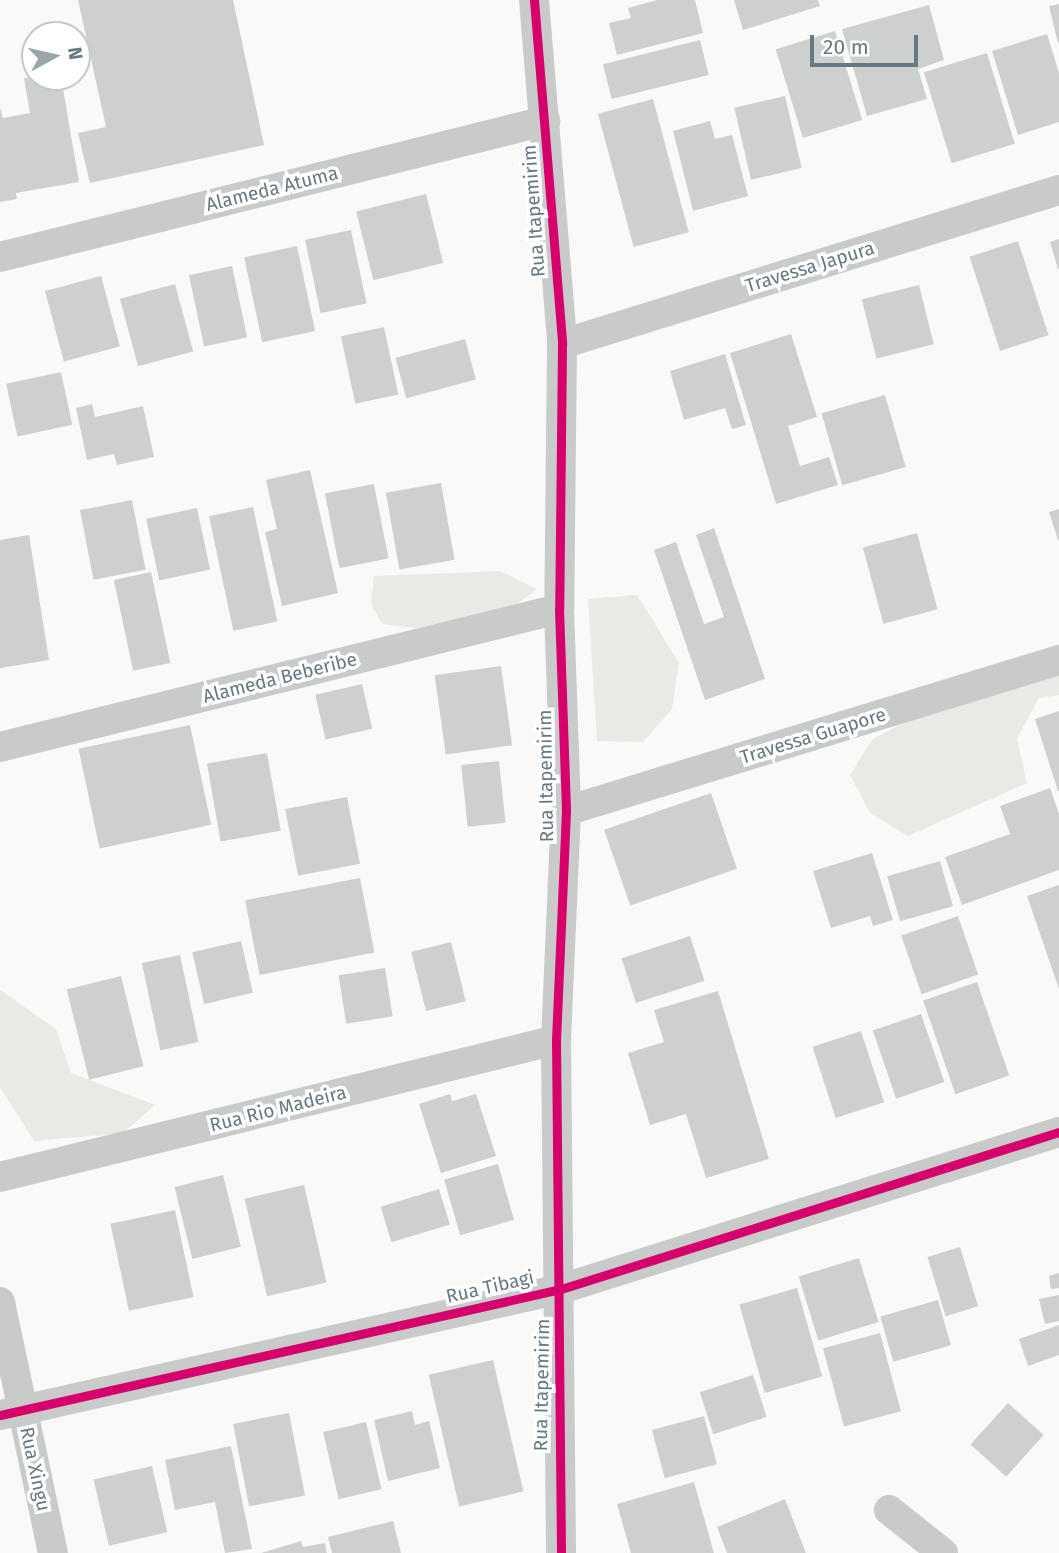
<!DOCTYPE html>
<style>
body{margin:0}
#map{position:relative;width:1059px;height:1553px;overflow:hidden;background:#f9f9f8;font-family:"Fira Sans",sans-serif}
div>[style]{position:absolute}
.green>*{inset:0;background:#e8eae6}
.building>*{inset:0;background:#ced0d0;transform-origin:0 0}
.minor>*{height:30px;margin:-15px;padding:0 15px;transform-origin:15px;border-radius:15px;background:#c9cbcb}
.cycleway>*{height:9px;margin:-4.5px;padding:0 4.5px;transform-origin:4.5px;border-radius:4.5px;background:#d6006c}
span{translate:-50% -50%;white-space:nowrap;text-align:center;line-height:1.15;-webkit-text-stroke:7px #fff;paint-order:stroke}
.street-label{font-size:19px;color:#667880}
.north{position:absolute;left:21px;top:21px;width:70px;height:70px;box-sizing:border-box;background:#fff;border:2px solid #c2c9cc;border-radius:50%;rotate:82deg;font-size:19px;font-weight:700;line-height:28px;text-align:center;color:#667880}
.north::after{content:'';display:block;margin:auto;width:24px;height:32px;background:#99a5aa;clip-path:polygon(50% 0,100% 100%,50% 72%,0 100%)}
.scale{position:absolute;left:810px;top:35px;width:108px;height:32px;box-sizing:border-box;border:4px solid #667880;border-top:0;padding-left:9px;font-size:21px;line-height:24px;white-space:nowrap;color:#667880;-webkit-text-stroke:5px #fff;paint-order:stroke}
</style>
<div id="map">
<div class="green">
<i style="clip-path:polygon(500px 571px,537px 589px,509px 610px,416px 628px,382px 624px,371px 604px,374px 576px)"></i>
<i style="clip-path:polygon(637px 595px,679px 663px,672px 709px,643px 742px,597px 741px,588px 599px)"></i>
<i style="clip-path:polygon(1059px 652px,1059px 695px,1039px 698px,1017px 738px,1027px 783px,908px 836px,870px 813px,850px 775px,873px 739px,1029px 657px)"></i>
<i style="clip-path:polygon(0 990px,56px 1029px,71px 1073px,155px 1105px,123px 1133px,34px 1141px,0 1087px)"></i>
</div>
<div class="building">
<i style="clip-path:polygon(78px 0,233px 0,264px 145px,90px 183px,78px 133px,106px 127px)"></i>
<i style="clip-path:polygon(657px 0,695px 0,703px 33px,617px 55px,609px 23px,631px 18px,628px 8px)"></i>
<i style="clip-path:polygon(734px 0,818px 0,820px 6px,743px 30px)"></i>
<i style="clip-path:polygon(1059px 4px,1059px 42px,1058px 43px,1049px 6px)"></i>
<i style="clip-path:polygon(929px 5px,944px 60px,918px 69px,927px 99px,867px 116px,842px 29px)"></i>
<i style="left:835px;top:31px;width:93px;height:62px;rotate:73deg"></i>
<i style="clip-path:polygon(1047px 34px,1059px 73px,1059px 122px,1018px 135px,992px 51px)"></i>
<i style="left:700px;top:40px;width:36px;height:100px;rotate:76deg"></i>
<i style="left:987px;top:53px;width:95px;height:66px;rotate:73deg"></i>
<i style="clip-path:polygon(35px 77px,61px 77px,79px 182px,16px 193px,17px 199px,0 202px,0 108px,3px 118px,30px 113px,24px 78px)"></i>
<i style="left:785px;top:96px;width:74px;height:52px;rotate:77deg"></i>
<i style="left:653px;top:99px;width:138px;height:57px;rotate:75deg"></i>
<i style="clip-path:polygon(710px 121px,715px 139px,732px 135px,748px 196px,693px 211px,673px 131px)"></i>
<i style="left:426px;top:194px;width:71px;height:72px;rotate:76deg"></i>
<i style="left:351px;top:230px;width:75px;height:47px;rotate:78deg"></i>
<i style="clip-path:polygon(1059px 239px,1059px 269px,1058px 269px,1050px 242px)"></i>
<i style="left:1018px;top:241px;width:99px;height:51px;rotate:72deg"></i>
<i style="left:297px;top:246px;width:87px;height:54px;rotate:78deg"></i>
<i style="left:232px;top:266px;width:73px;height:44px;rotate:78deg"></i>
<i style="left:101px;top:276px;width:73px;height:58px;rotate:75deg"></i>
<i style="left:175px;top:284px;width:70px;height:57px;rotate:75deg"></i>
<i style="left:919px;top:285px;width:61px;height:59px;rotate:76deg"></i>
<i style="left:384px;top:327px;width:69px;height:44px;rotate:78deg"></i>
<i style="clip-path:polygon(791px 334px,817px 417px,788px 426px,800px 466px,829px 457px,838px 485px,776px 504px,730px 353px)"></i>
<i style="left:465px;top:339px;width:42px;height:72px;rotate:75deg"></i>
<i style="clip-path:polygon(725px 354px,746px 425px,732px 429px,725px 408px,684px 420px,670px 371px)"></i>
<i style="left:61px;top:372px;width:54px;height:56px;rotate:78deg"></i>
<i style="left:885px;top:395px;width:75px;height:66px;rotate:74deg"></i>
<i style="clip-path:polygon(92px 404px,95px 417px,143px 406px,154px 457px,117px 465px,114px 454px,87px 460px,76px 408px)"></i>
<i style="clip-path:polygon(310px 470px,338px 593px,282px 606px,265px 532px,277px 529px,266px 480px)"></i>
<i style="left:441px;top:483px;width:78px;height:56px;rotate:80deg"></i>
<i style="left:374px;top:484px;width:76px;height:50px;rotate:79deg"></i>
<i style="left:132px;top:500px;width:71px;height:53px;rotate:79deg"></i>
<i style="left:253px;top:507px;width:117px;height:45px;rotate:78deg"></i>
<i style="left:197px;top:508px;width:63px;height:52px;rotate:78deg"></i>
<i style="clip-path:polygon(1059px 509px,1059px 540px,1058px 540px,1049px 512px)"></i>
<i style="clip-path:polygon(714px 528px,765px 679px,705px 700px,654px 550px,676px 542px,704px 624px,724px 617px,696px 535px)"></i>
<i style="left:917px;top:533px;width:79px;height:56px;rotate:75deg"></i>
<i style="clip-path:polygon(29px 535px,49px 660px,0 668px,0 540px)"></i>
<i style="left:151px;top:572px;width:93px;height:38px;rotate:78deg"></i>
<i style="left:501px;top:666px;width:80px;height:67px;rotate:82deg"></i>
<i style="left:362px;top:684px;width:46px;height:48px;rotate:77deg"></i>
<i style="clip-path:polygon(1059px 711px,1059px 791px,1058px 791px,1035px 719px)"></i>
<i style="left:190px;top:725px;width:102px;height:114px;rotate:78deg"></i>
<i style="left:267px;top:753px;width:79px;height:61px;rotate:80deg"></i>
<i style="left:499px;top:761px;width:62px;height:38px;rotate:84deg"></i>
<i style="clip-path:polygon(1050px 788px,1059px 814px,1059px 870px,962px 905px,945px 857px,1010px 834px,1000px 806px)"></i>
<i style="left:711px;top:793px;width:80px;height:113px;rotate:71deg"></i>
<i style="left:347px;top:797px;width:68px;height:63px;rotate:79deg"></i>
<i style="clip-path:polygon(872px 853px,893px 920px,873px 926px,870px 916px,831px 928px,813px 871px)"></i>
<i style="left:940px;top:861px;width:47px;height:55px;rotate:74deg"></i>
<i style="left:360px;top:878px;width:76px;height:117px;rotate:79deg"></i>
<i style="clip-path:polygon(1059px 885px,1059px 989px,1027px 896px)"></i>
<i style="left:958px;top:916px;width:62px;height:60px;rotate:71deg"></i>
<i style="left:690px;top:936px;width:47px;height:72px;rotate:72deg"></i>
<i style="left:241px;top:941px;width:53px;height:50px;rotate:77deg"></i>
<i style="left:451px;top:942px;width:61px;height:41px;rotate:76deg"></i>
<i style="left:180px;top:955px;width:89px;height:39px;rotate:78deg"></i>
<i style="left:385px;top:968px;width:49px;height:47px;rotate:81deg"></i>
<i style="left:121px;top:976px;width:93px;height:56px;rotate:76deg"></i>
<i style="left:977px;top:982px;width:99px;height:57px;rotate:71deg"></i>
<i style="clip-path:polygon(718px 991px,769px 1159px,706px 1178px,686px 1114px,650px 1125px,628px 1053px,664px 1042px,654px 1010px)"></i>
<i style="left:921px;top:1014px;width:72px;height:51px;rotate:71deg"></i>
<i style="left:861px;top:1031px;width:75px;height:51px;rotate:72deg"></i>
<i style="clip-path:polygon(450px 1094px,452px 1101px,476px 1094px,496px 1156px,441px 1173px,419px 1104px)"></i>
<i style="left:498px;top:1164px;width:58px;height:56px;rotate:74deg"></i>
<i style="left:223px;top:1175px;width:74px;height:50px;rotate:76deg"></i>
<i style="left:304px;top:1185px;width:100px;height:61px;rotate:77deg"></i>
<i style="left:439px;top:1189px;width:37px;height:61px;rotate:73deg"></i>
<i style="left:175px;top:1210px;width:89px;height:66px;rotate:78deg"></i>
<i style="left:960px;top:1247px;width:62px;height:34px;rotate:73deg"></i>
<i style="left:859px;top:1258px;width:67px;height:63px;rotate:73deg"></i>
<i style="clip-path:polygon(1059px 1273px,1059px 1288px,1051px 1289px,1049px 1276px)"></i>
<i style="left:797px;top:1288px;width:92px;height:60px;rotate:74deg"></i>
<i style="clip-path:polygon(1059px 1295px,1059px 1321px,1045px 1324px,1039px 1299px)"></i>
<i style="left:938px;top:1300px;width:47px;height:60px;rotate:74deg"></i>
<i style="clip-path:polygon(1059px 1325px,1059px 1355px,1028px 1366px,1019px 1339px)"></i>
<i style="left:880px;top:1333px;width:81px;height:59px;rotate:75deg"></i>
<i style="left:493px;top:1360px;width:135px;height:66px;rotate:77deg"></i>
<i style="left:753px;top:1375px;width:44px;height:56px;rotate:72deg"></i>
<i style="left:1008px;top:1403px;width:48px;height:56px;rotate:42deg"></i>
<i style="clip-path:polygon(412px 1411px,415px 1425px,429px 1421px,440px 1468px,388px 1481px,374px 1420px)"></i>
<i style="left:289px;top:1413px;width:84px;height:57px;rotate:79deg"></i>
<i style="left:704px;top:1416px;width:50px;height:54px;rotate:75deg"></i>
<i style="left:366px;top:1422px;width:69px;height:44px;rotate:77deg"></i>
<i style="clip-path:polygon(231px 1446px,252px 1549px,225px 1553px,215px 1502px,175px 1510px,165px 1460px)"></i>
<i style="left:152px;top:1466px;width:68px;height:60px;rotate:77deg"></i>
<i style="clip-path:polygon(694px 1482px,714px 1553px,631px 1553px,617px 1504px)"></i>
<i style="clip-path:polygon(785px 1499px,806px 1553px,727px 1553px,717px 1527px)"></i>
<i style="clip-path:polygon(393px 1521px,401px 1553px,332px 1553px,328px 1537px)"></i>
<i style="clip-path:polygon(301px 1541px,303px 1547px,325px 1543px,327px 1553px,261px 1553px)"></i>
</div>
<div class="minor">
<i style="left:534px;top:0;width:345px;rotate:85.3deg"></i>
<i style="left:562px;top:344px;width:265px;rotate:90.6deg"></i>
<i style="left:559px;top:609px;width:202px;rotate:88deg"></i>
<i style="left:566px;top:811px;width:229px;rotate:92.5deg"></i>
<i style="left:556px;top:1040px;width:513px;rotate:89.44deg"></i>
<i style="left:0;top:257px;width:562px;rotate:-14.01deg"></i>
<i style="left:562px;top:344px;width:520px;rotate:-17.22deg"></i>
<i style="left:0;top:747px;width:576px;rotate:-13.87deg"></i>
<i style="left:566px;top:811px;width:516px;rotate:-17.03deg"></i>
<i style="left:0;top:1177px;width:573px;rotate:-13.84deg"></i>
<i style="left:0;top:1302px;width:257px;rotate:78.1deg"></i>
<i style="left:0;top:1415px;width:575px;rotate:-12.66deg"></i>
<i style="left:561px;top:1289px;width:522px;rotate:-17.5deg"></i>
<i style="left:889px;top:1510px;width:69px;rotate:38.5deg"></i>
</div>
<div class="cycleway">
<i style="left:534px;top:0;width:345px;rotate:85.3deg"></i>
<i style="left:562px;top:344px;width:265px;rotate:90.6deg"></i>
<i style="left:559px;top:609px;width:202px;rotate:88deg"></i>
<i style="left:566px;top:811px;width:229px;rotate:92.5deg"></i>
<i style="left:556px;top:1040px;width:513px;rotate:89.44deg"></i>
<i style="left:0;top:1415px;width:575px;rotate:-12.66deg"></i>
<i style="left:561px;top:1289px;width:522px;rotate:-17.5deg"></i>
</div>
<div class="street-label">
<span style="left:272px;top:189px;rotate:-14deg">Alameda Atuma</span>
<span style="left:534px;top:211px;rotate:-94deg">Rua Itapemirim</span>
<span style="left:810px;top:267px;rotate:-17deg">Travessa Japura</span>
<span style="left:280px;top:678px;rotate:-14deg">Alameda Beberibe</span>
<span style="left:813px;top:736px;rotate:-17deg">Travessa Guapore</span>
<span style="left:546px;top:776px;rotate:-91deg">Rua Itapemirim</span>
<span style="left:278px;top:1109px;rotate:-14deg">Rua Rio Madeira</span>
<span style="left:490px;top:1287px;rotate:-13deg">Rua Tibagi</span>
<span style="left:542px;top:1385px;rotate:-89deg">Rua Itapemirim</span>
<span style="left:35px;top:1469px;rotate:78deg">Rua Xingu</span>
</div>
<div class="north">N</div>
<div class="scale">20 m</div>
</div>
